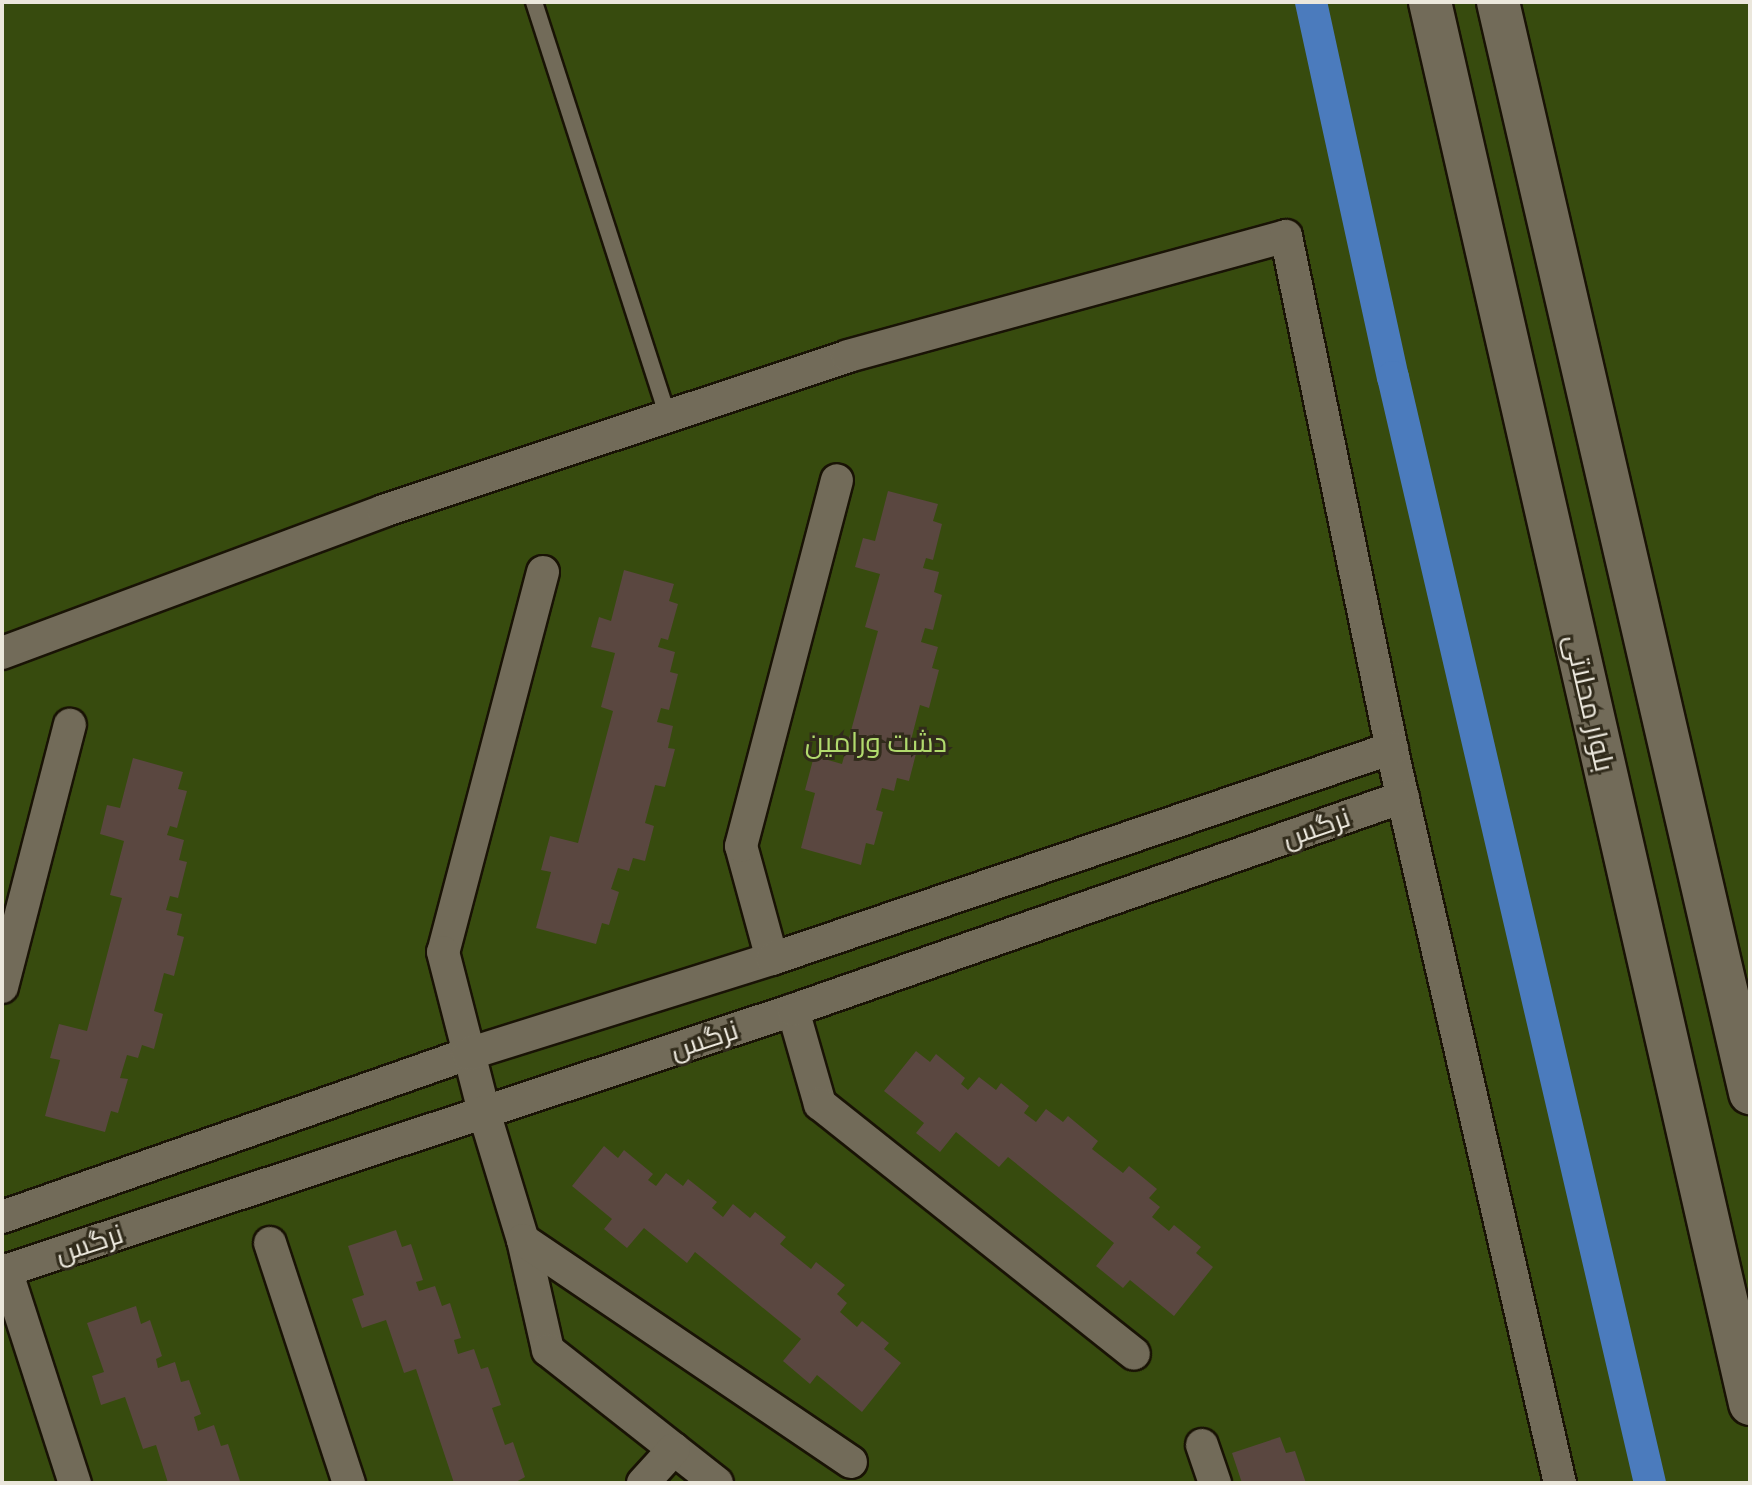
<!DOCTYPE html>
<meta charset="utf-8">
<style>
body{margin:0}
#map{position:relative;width:1752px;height:1485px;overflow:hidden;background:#312b1b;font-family:"Public Sans",Cairo,sans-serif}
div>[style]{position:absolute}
.green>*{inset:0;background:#374b0e;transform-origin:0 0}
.canal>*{height:32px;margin:-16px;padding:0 16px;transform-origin:16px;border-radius:16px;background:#4b7bbd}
.building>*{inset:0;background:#5a4740}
.roads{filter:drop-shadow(2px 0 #191305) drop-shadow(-2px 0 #191305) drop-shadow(0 2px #191305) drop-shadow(0 -2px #191305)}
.service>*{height:16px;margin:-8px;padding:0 8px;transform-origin:8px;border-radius:8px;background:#726b59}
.minor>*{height:32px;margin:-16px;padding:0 16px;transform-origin:16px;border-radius:16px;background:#726b59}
.tertiary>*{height:42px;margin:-21px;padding:0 21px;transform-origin:21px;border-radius:21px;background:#726b59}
span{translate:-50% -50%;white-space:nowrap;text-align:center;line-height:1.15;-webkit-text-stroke:6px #312b1b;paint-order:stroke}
.street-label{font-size:28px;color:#ebe7dc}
.park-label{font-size:28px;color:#b1da6d}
.frame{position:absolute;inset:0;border:4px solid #ebe7dc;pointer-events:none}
</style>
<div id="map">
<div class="green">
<i style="left:2px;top:2px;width:1748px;height:1481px"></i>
</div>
<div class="canal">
<i style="left:1311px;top:2px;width:384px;rotate:77.7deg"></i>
<i style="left:1393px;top:377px;width:1135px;rotate:76.92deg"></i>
</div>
<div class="building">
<i style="clip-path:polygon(888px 491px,938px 504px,933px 521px,942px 524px,933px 560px,926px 558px,923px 568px,939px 572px,934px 592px,942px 595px,933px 630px,925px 628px,921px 642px,938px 647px,932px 668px,939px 670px,929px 708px,920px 705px,910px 744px,918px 746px,909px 781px,897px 778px,894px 791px,882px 788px,876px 810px,883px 812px,874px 845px,866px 843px,861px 865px,801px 848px,815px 793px,805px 790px,814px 756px,842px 764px,878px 631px,865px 627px,880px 574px,855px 567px,863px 538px,875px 541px)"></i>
<i style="clip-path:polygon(624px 570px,674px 584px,669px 601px,678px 604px,668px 640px,661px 638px,658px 647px,675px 652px,670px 672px,678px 674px,669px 710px,661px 708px,657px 722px,673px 726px,668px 748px,675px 749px,665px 787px,655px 785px,645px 823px,654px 826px,645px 861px,633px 858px,629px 871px,618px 868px,611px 889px,619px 892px,609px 925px,602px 923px,596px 944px,536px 928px,551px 872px,541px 870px,550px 836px,578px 843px,613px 711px,601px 707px,615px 653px,591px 647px,599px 617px,611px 621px)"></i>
<i style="clip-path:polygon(133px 758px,183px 772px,178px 789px,187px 791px,177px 828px,170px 826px,167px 835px,184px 840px,179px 860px,187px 862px,178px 898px,170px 896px,166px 910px,182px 914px,177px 935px,184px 937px,174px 976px,164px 973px,154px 1011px,163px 1014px,154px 1049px,142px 1045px,138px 1058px,127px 1055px,120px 1078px,128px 1079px,118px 1113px,111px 1111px,105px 1132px,45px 1116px,60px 1060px,50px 1058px,59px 1024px,87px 1031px,122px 898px,110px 895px,124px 841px,100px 834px,107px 805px,120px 808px)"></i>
<i style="clip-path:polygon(916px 1051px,930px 1062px,936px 1054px,965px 1078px,961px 1084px,968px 1090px,979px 1077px,996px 1090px,1001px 1083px,1029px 1106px,1024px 1113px,1036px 1122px,1046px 1109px,1063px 1122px,1068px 1116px,1098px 1141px,1092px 1149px,1123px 1173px,1129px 1166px,1157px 1189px,1149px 1198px,1160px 1207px,1152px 1217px,1169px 1231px,1174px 1225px,1201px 1247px,1196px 1253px,1213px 1267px,1174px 1316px,1130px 1280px,1123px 1288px,1096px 1266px,1114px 1243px,1008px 1157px,999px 1167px,956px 1132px,940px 1152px,916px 1133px,924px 1123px,884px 1091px)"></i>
<i style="clip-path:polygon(604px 1146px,618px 1158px,624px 1150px,653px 1174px,648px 1180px,656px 1186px,666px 1173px,683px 1186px,688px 1179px,717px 1202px,712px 1208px,723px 1217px,733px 1204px,750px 1218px,755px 1212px,786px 1237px,780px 1244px,811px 1269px,816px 1262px,845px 1285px,837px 1294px,847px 1303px,840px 1312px,857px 1327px,862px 1321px,889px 1343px,884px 1349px,901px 1363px,862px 1412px,817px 1375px,810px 1384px,783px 1361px,801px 1339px,695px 1252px,687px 1263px,644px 1228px,627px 1248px,604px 1229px,612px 1219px,572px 1186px)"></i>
<i style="clip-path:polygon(396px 1230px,402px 1247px,411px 1244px,423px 1280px,416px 1282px,419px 1291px,435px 1286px,442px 1306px,450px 1303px,461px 1338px,454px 1340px,458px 1354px,474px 1349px,481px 1369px,488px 1367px,501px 1405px,492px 1408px,505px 1445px,513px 1442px,525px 1477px,514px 1483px,454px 1483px,416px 1369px,404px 1373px,386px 1320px,362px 1328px,352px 1299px,364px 1295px,348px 1246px)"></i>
<i style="clip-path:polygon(136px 1306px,141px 1324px,150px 1320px,162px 1356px,156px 1359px,158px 1368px,175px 1362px,181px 1382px,189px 1380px,201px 1414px,194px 1417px,198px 1431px,214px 1425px,221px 1446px,228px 1444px,240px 1481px,168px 1483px,156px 1445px,143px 1449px,125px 1397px,101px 1405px,92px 1376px,104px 1372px,87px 1323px)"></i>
<i style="clip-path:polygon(1280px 1437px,1286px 1453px,1295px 1451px,1306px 1483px,1242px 1483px,1232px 1453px)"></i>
</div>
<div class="roads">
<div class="service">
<i style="left:534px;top:2px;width:435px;rotate:72.1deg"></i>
</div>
<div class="minor">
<i style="left:543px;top:572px;width:393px;rotate:104.7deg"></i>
<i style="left:443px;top:952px;width:165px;rotate:75.6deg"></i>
<i style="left:484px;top:1112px;width:134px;rotate:73.1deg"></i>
<i style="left:523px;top:1240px;width:113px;rotate:77.2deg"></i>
<i style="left:548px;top:1350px;width:215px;rotate:38.2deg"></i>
<i style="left:2px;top:653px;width:407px;rotate:-20.4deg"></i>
<i style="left:383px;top:511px;width:490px;rotate:-18.4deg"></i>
<i style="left:848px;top:356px;width:454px;rotate:-15.3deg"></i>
<i style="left:1286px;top:236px;width:539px;rotate:78.34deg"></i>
<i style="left:1395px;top:764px;width:738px;rotate:77.08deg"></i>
<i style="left:772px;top:959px;width:117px;rotate:-105.3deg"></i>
<i style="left:741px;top:846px;width:378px;rotate:-75.3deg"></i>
<i style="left:2px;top:987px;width:271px;rotate:-75.5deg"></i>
<i style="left:793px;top:1010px;width:98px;rotate:74deg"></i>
<i style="left:820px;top:1104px;width:401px;rotate:38.5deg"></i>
<i style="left:2px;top:1217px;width:494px;rotate:-19.3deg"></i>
<i style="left:468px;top:1054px;width:318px;rotate:-17.4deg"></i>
<i style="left:772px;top:959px;width:655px;rotate:-18.79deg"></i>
<i style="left:523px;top:1240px;width:396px;rotate:34.1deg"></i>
<i style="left:270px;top:1243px;width:253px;rotate:71.8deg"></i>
<i style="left:6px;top:1270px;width:224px;rotate:72.1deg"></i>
<i style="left:2px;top:1272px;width:833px;rotate:-18.33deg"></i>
<i style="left:793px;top:1010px;width:646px;rotate:-19.25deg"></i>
<i style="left:1202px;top:1445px;width:40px;rotate:71.1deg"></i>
<i style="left:643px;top:1483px;width:46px;rotate:-47.6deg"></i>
</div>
<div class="tertiary">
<i style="left:1430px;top:2px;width:1438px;rotate:77.14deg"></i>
<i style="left:1498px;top:2px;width:1120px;rotate:76.99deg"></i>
</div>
</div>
<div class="street-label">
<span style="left:1590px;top:703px;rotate:77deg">بلوار محلاتی</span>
<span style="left:1316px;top:827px;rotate:-19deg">نرگس</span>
<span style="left:704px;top:1039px;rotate:-18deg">نرگس</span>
<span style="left:89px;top:1243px;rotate:-18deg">نرگس</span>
</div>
<div class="park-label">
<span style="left:876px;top:742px">دشت ورامین</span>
</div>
<div class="frame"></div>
</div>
